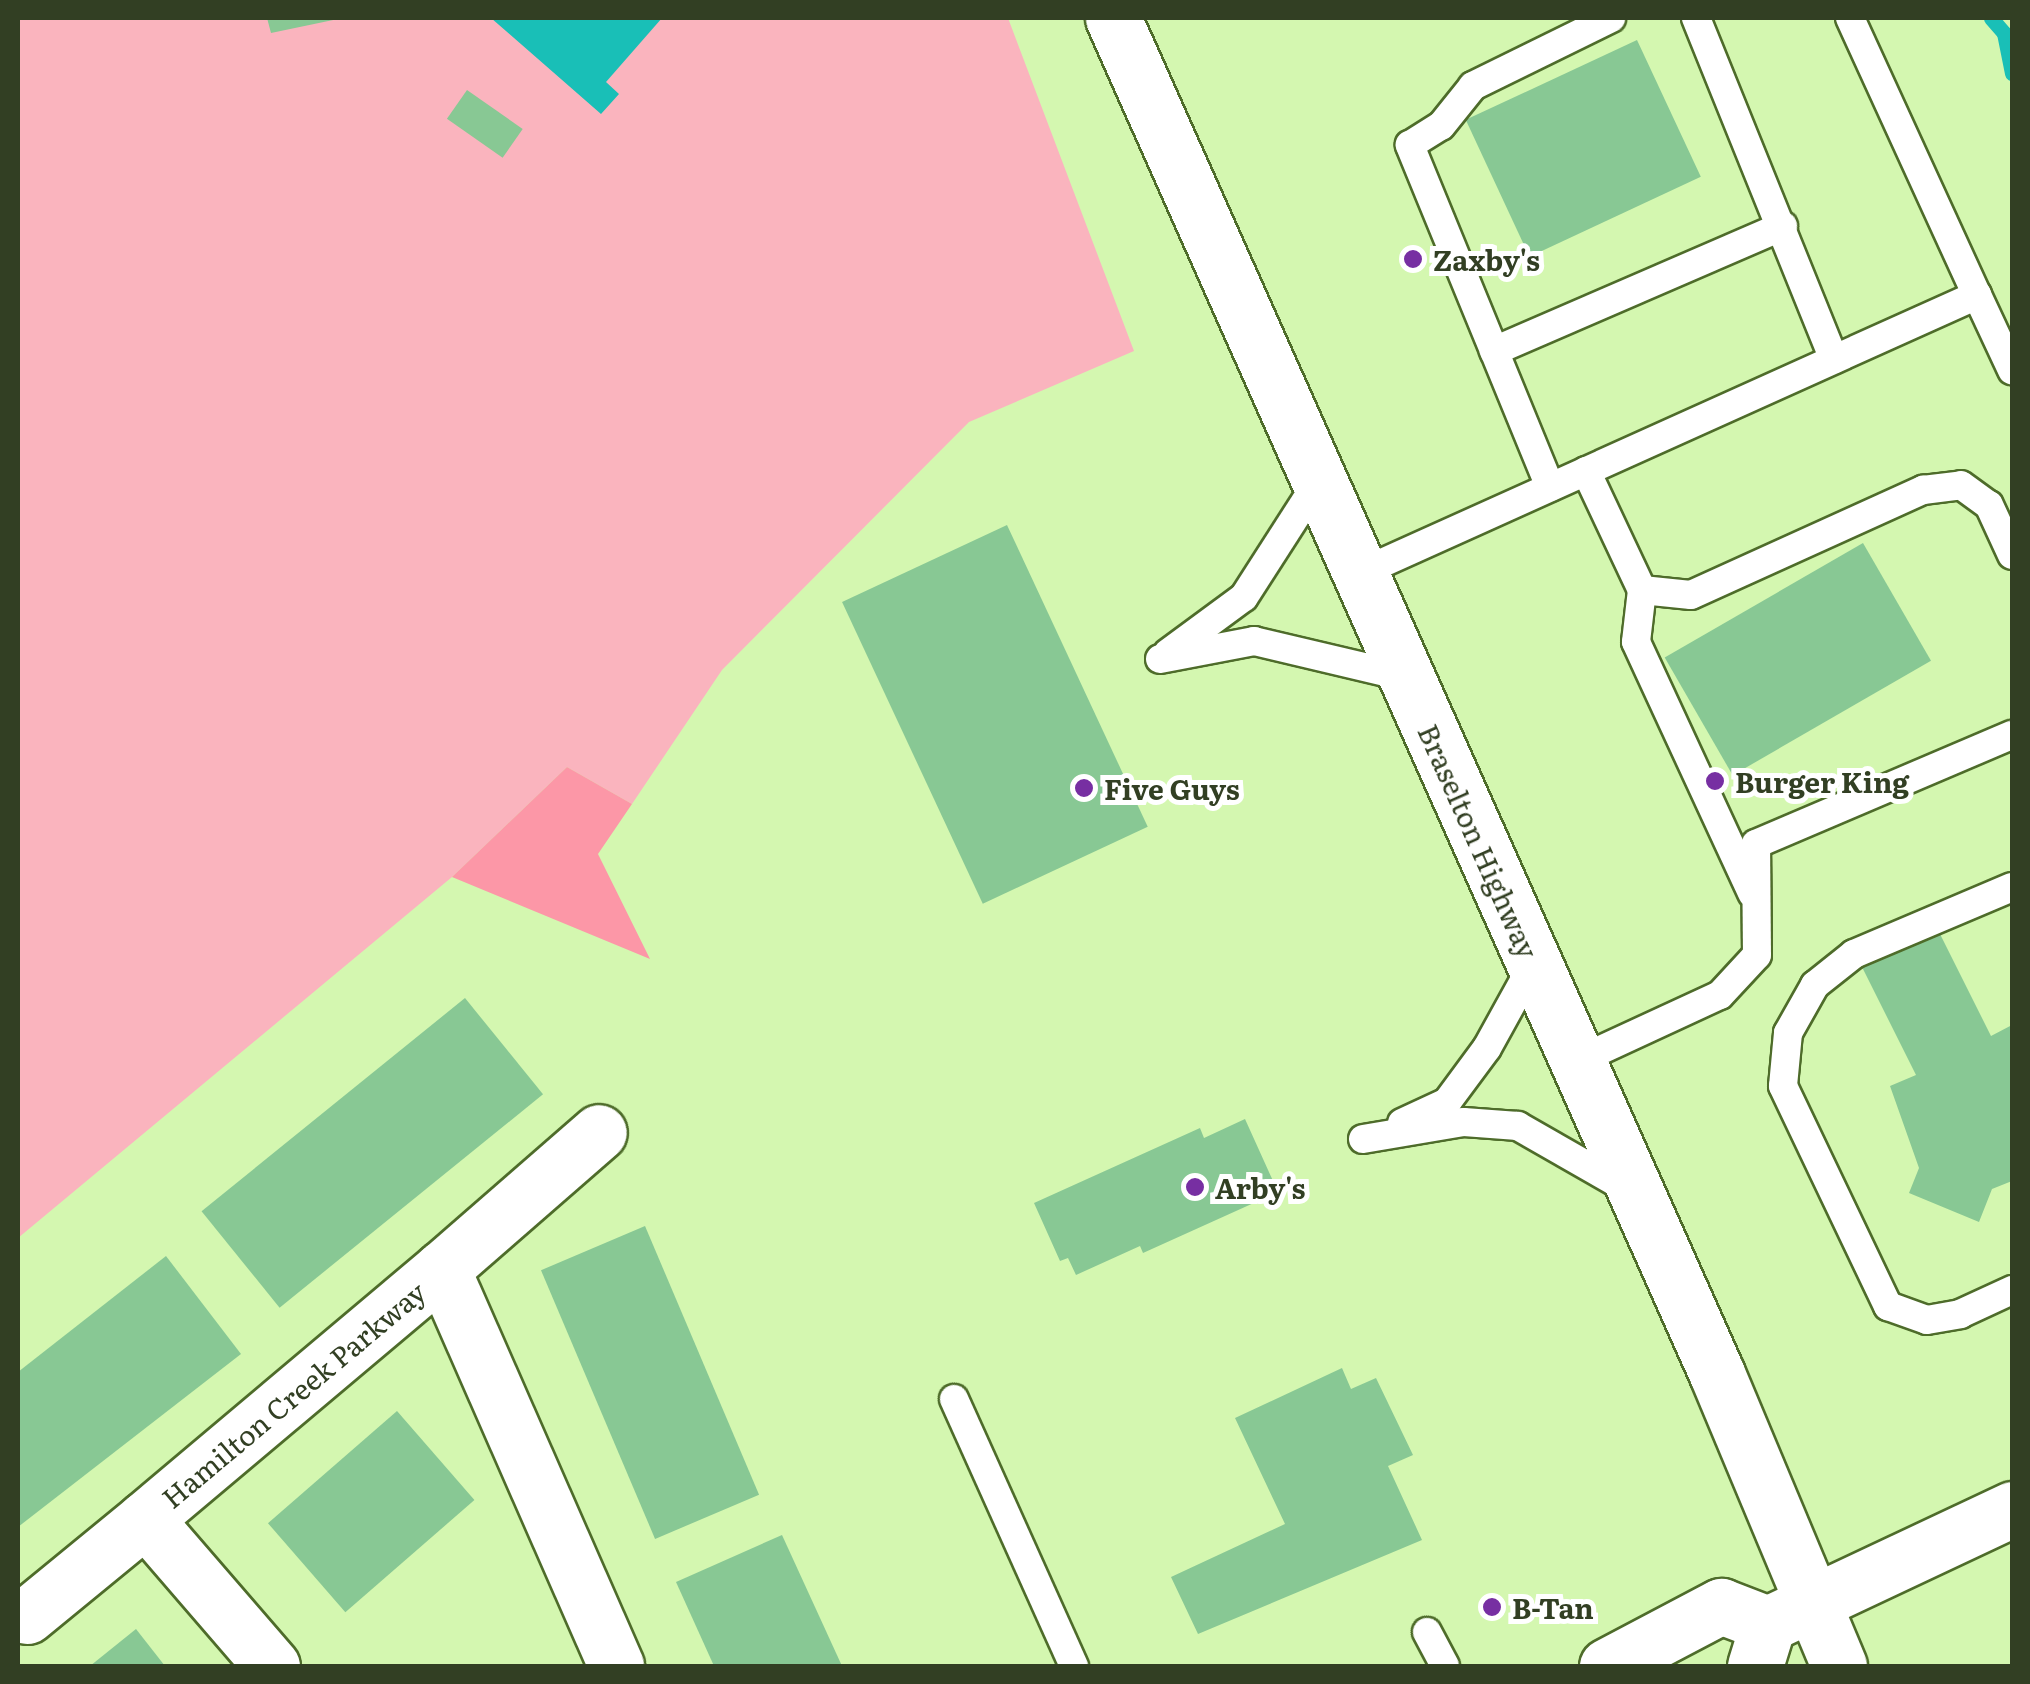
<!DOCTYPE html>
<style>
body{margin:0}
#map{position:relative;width:2030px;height:1684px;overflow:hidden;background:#d4f7b0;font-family:Literata,serif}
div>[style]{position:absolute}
.green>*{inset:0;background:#fab4be}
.forest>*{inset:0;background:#fc97a7}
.water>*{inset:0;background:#19bfb7}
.stream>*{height:15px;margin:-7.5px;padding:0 7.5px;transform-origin:7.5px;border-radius:7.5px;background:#19bfb7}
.building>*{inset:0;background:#88c894;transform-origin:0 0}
.roads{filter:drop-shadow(2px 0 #4e6c2a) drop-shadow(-2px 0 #4e6c2a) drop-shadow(0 2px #4e6c2a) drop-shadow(0 -2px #4e6c2a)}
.lane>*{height:28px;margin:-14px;padding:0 14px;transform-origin:14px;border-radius:14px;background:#fff}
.street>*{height:55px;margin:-27.5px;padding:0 27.5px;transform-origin:27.5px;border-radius:27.5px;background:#fff}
.secondary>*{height:55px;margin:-27.5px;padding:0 27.5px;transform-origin:27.5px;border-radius:27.5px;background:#fff}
.dots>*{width:28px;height:28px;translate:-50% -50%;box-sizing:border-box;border:5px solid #fff;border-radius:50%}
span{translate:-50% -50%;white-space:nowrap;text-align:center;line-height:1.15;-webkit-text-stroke:10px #fff;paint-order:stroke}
.poi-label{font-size:28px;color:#323f23;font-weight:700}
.left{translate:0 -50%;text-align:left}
.street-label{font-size:28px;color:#323f23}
.frame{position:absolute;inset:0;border:20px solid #323f23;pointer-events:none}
</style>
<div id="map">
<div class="green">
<i style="clip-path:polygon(18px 18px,1008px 18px,1134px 351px,969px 422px,722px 670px,632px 804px,567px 767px,452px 877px,18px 1238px)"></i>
</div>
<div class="forest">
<i style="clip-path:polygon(567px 767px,632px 804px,598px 854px,650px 959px,452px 877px)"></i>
</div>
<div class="water">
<i style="clip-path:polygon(491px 18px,662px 18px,606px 82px,619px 94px,601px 114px)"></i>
</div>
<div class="stream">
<i style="left:1991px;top:18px;width:20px;rotate:49deg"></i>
<i style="left:2004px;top:33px;width:41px;rotate:78.7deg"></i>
</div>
<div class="building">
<i style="clip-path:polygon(267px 18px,337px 18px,338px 19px,271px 33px)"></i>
<i style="left:1637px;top:40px;width:151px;height:189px;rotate:65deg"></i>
<i style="left:467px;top:90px;width:68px;height:35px;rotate:35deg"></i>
<i style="left:1007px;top:525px;width:333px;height:182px;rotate:65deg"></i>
<i style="left:1863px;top:543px;width:136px;height:229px;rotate:60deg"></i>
<i style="clip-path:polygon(1937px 928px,1991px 1036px,2012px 1025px,2012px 1181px,1992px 1189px,1979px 1222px,1909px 1193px,1919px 1168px,1890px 1086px,1916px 1075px,1859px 961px)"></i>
<i style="left:465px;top:998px;width:124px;height:339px;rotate:51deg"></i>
<i style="clip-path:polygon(1245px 1119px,1278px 1192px,1143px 1253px,1140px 1246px,1076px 1275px,1068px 1258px,1060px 1261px,1034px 1203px,1200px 1128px,1204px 1138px)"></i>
<i style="left:645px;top:1226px;width:292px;height:113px;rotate:67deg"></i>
<i style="clip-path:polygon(166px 1256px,241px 1354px,18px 1527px,18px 1372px)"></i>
<i style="clip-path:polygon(1342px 1368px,1351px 1389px,1376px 1378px,1413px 1455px,1388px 1466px,1422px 1540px,1198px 1634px,1171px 1577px,1285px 1524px,1235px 1418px)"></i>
<i style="left:397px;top:1411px;width:118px;height:171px;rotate:49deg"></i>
<i style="clip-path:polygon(782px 1535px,842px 1666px,714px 1666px,676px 1582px)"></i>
<i style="clip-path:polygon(136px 1629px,165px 1666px,90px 1666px)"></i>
</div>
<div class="roads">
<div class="lane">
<i style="left:1696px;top:18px;width:368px;rotate:68deg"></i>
<i style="left:1850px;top:18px;width:305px;rotate:65.4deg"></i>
<i style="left:1494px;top:351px;width:315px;rotate:-23.4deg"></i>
<i style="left:1586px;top:471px;width:132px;rotate:64.8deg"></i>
<i style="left:1642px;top:590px;width:49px;rotate:5.8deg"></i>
<i style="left:1691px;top:595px;width:255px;rotate:-24.4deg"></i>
<i style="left:1923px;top:490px;width:38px;rotate:-7deg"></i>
<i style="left:1961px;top:485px;width:34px;rotate:36deg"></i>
<i style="left:1989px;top:505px;width:55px;rotate:65.3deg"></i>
<i style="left:1550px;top:487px;width:370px;rotate:-112.3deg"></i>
<i style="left:1410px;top:145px;width:36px;rotate:-32deg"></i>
<i style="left:1441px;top:126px;width:51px;rotate:-51.3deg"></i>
<i style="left:1473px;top:86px;width:154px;rotate:-26.2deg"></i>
<i style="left:1360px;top:573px;width:677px;rotate:-24.25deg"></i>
<i style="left:1977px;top:295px;width:83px;rotate:65deg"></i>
<i style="left:1642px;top:590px;width:52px;rotate:96.6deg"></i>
<i style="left:1636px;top:642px;width:277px;rotate:65.2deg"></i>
<i style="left:1168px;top:653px;width:94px;rotate:-36.4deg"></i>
<i style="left:1244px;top:597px;width:139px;rotate:-57.3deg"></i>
<i style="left:1160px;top:659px;width:96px;rotate:-10.8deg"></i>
<i style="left:1254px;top:641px;width:156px;rotate:13.3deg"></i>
<i style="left:2012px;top:887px;width:172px;rotate:157deg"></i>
<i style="left:1854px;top:954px;width:50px;rotate:141.5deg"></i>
<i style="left:1815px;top:985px;width:55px;rotate:119.4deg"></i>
<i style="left:1788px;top:1033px;width:53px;rotate:95.4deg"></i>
<i style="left:1783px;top:1086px;width:244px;rotate:64.5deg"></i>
<i style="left:1888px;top:1306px;width:41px;rotate:19.7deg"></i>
<i style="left:1927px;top:1320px;width:34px;rotate:-10deg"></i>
<i style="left:1960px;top:1314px;width:57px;rotate:-24.8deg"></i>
<i style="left:1577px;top:1061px;width:157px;rotate:-24.8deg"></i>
<i style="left:1720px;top:995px;width:54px;rotate:-47.2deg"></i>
<i style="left:1757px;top:955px;width:111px;rotate:-90.5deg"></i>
<i style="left:1756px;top:844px;width:278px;rotate:-23.1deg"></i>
<i style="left:1402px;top:1123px;width:50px;rotate:-25deg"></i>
<i style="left:1447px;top:1102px;width:67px;rotate:-53.5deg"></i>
<i style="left:1487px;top:1048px;width:97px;rotate:-61.1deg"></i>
<i style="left:1363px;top:1139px;width:102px;rotate:-9.6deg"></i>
<i style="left:1464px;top:1122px;width:54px;rotate:4.2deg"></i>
<i style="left:1518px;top:1126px;width:127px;rotate:29.8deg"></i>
<i style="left:954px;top:1399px;width:293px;rotate:65.8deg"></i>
<i style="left:1427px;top:1632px;width:38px;rotate:62deg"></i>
</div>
<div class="street">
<i style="left:442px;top:1269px;width:208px;rotate:-41.1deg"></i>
<i style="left:27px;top:1616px;width:153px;rotate:-39.4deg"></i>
<i style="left:272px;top:1666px;width:194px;rotate:-130.8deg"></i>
<i style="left:145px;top:1519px;width:388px;rotate:-40.1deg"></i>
<i style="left:442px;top:1269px;width:433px;rotate:66.3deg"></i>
<i style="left:1607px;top:1666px;width:129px;rotate:-27.8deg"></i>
<i style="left:1721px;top:1606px;width:50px;rotate:21deg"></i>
<i style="left:1755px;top:1666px;width:44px;rotate:-72.8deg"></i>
<i style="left:1768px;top:1624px;width:270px;rotate:-25.2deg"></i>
</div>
<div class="secondary">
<i style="left:1113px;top:18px;width:1484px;rotate:65.99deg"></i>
<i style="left:1717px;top:1374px;width:316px;rotate:67.3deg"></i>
</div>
</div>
<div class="dots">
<i style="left:1413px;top:259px;background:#772fa2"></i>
<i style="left:1715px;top:781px;background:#772fa2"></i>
<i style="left:1084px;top:788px;background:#772fa2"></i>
<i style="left:1195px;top:1187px;background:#772fa2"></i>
<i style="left:1492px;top:1607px;background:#772fa2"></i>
</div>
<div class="poi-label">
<span class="left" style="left:1433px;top:259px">Zaxby's</span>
<span class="left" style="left:1735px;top:781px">Burger King</span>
<span class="left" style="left:1104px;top:788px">Five Guys</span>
<span class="left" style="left:1215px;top:1187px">Arby's</span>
<span class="left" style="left:1512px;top:1607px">B-Tan</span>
</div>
<div class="street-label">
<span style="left:1479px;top:841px;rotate:66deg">Braselton Highway</span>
<span style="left:293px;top:1394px;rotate:-40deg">Hamilton Creek Parkway</span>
</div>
<div class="frame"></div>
</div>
